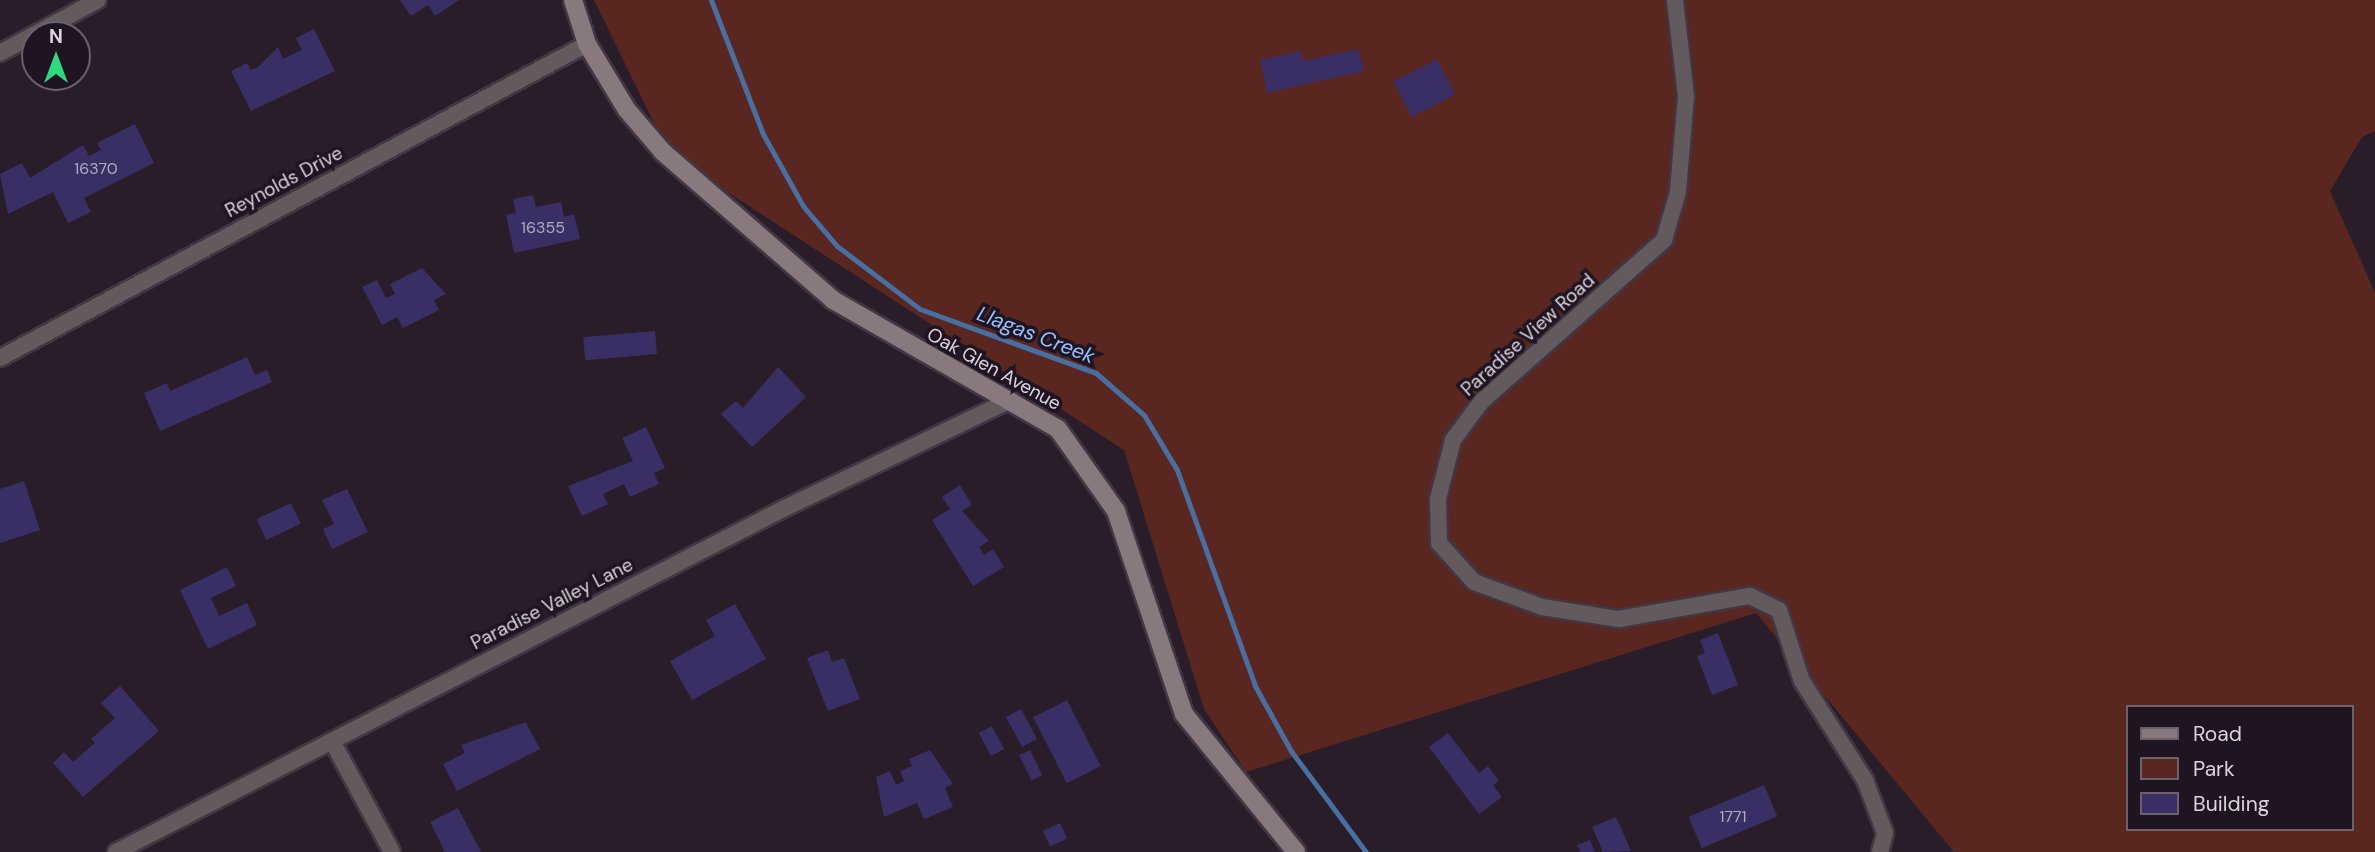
<!DOCTYPE html>
<style>
body{margin:0}
#map{position:relative;width:2375px;height:852px;overflow:hidden;background:#291d2a;font-family:"DM Sans",sans-serif}
div>[style]{position:absolute}
.green>*{inset:0;background:#5a2620}
.stream>*{height:5px;margin:-2.5px;padding:0 2.5px;transform-origin:2.5px;border-radius:2.5px;background:#486fa1}
.building>*{inset:0;background:#392f65;transform-origin:0 0}
.roads{filter:drop-shadow(2px 0 #423743) drop-shadow(-2px 0 #423743) drop-shadow(0 2px #423743) drop-shadow(0 -2px #423743)}
.street>*{height:16px;margin:-8px;padding:0 8px;transform-origin:8px;border-radius:8px;background:#635a5d}
.secondary>*{height:18px;margin:-9px;padding:0 9px;transform-origin:9px;border-radius:9px;background:#88797e}
span{translate:-50% -50%;white-space:nowrap;text-align:center;line-height:1.15;-webkit-text-stroke:7px #1f1421;paint-order:stroke}
.number-label{font-size:16px;color:#b2abbf}
.number-label span{-webkit-text-stroke-width:0}
.street-label{font-size:19px;color:#dbd4dd}
.water-label{font-size:21px;color:#94c2fd;font-style:italic}
.legend{position:absolute;left:2126px;top:705px;width:228px;height:126px;box-sizing:border-box;background:#1f1421;border:2px solid #6a616c;margin:0;padding:9px 12px;list-style:none;font-size:21px;color:#dbd4dd}
.legend li{display:flex;align-items:center;gap:14px;height:35px}
.legend b{width:35px;border:2px solid #6a616c}
.north{position:absolute;left:21px;top:21px;width:70px;height:70px;box-sizing:border-box;background:#1f1421;border:2px solid #6a616c;border-radius:50%;rotate:0deg;font-size:19px;font-weight:700;line-height:28px;text-align:center;color:#dbd4dd}
.north::after{content:'';display:block;margin:auto;width:24px;height:32px;background:#2fd883;clip-path:polygon(50% 0,100% 100%,50% 72%,0 100%)}
</style>
<div id="map">
<div class="green">
<i style="clip-path:polygon(evenodd,594px 0,2375px 0,2375px 131px,2362px 137px,2330px 191px,2375px 293px,2375px 852px,1954px 852px,1756px 613px,1246px 772px,1204px 709px,1124px 450px,669px 154px,594px 0,2128px 707px,2352px 707px,2352px 829px,2128px 829px,2128px 707px)"></i>
</div>
<div class="stream">
<i style="left:711px;top:0;width:144px;rotate:68.8deg"></i>
<i style="left:763px;top:134px;width:82px;rotate:60.9deg"></i>
<i style="left:803px;top:206px;width:52px;rotate:49.6deg"></i>
<i style="left:837px;top:246px;width:104px;rotate:37.2deg"></i>
<i style="left:920px;top:309px;width:187px;rotate:20deg"></i>
<i style="left:1096px;top:373px;width:64px;rotate:41.2deg"></i>
<i style="left:1144px;top:415px;width:64px;rotate:59deg"></i>
<i style="left:1177px;top:470px;width:230px;rotate:70.1deg"></i>
<i style="left:1255px;top:686px;width:74px;rotate:61deg"></i>
<i style="left:1291px;top:751px;width:126px;rotate:53.4deg"></i>
</div>
<div class="building">
<i style="clip-path:polygon(400px 0,459px 0,435px 16px,428px 5px,411px 16px)"></i>
<i style="clip-path:polygon(314px 29px,335px 71px,251px 111px,231px 71px,247px 63px,251px 70px,258px 67px,278px 47px,283px 59px,302px 50px,296px 38px)"></i>
<i style="clip-path:polygon(1358px 49px,1364px 71px,1267px 93px,1260px 60px,1301px 51px,1303px 61px)"></i>
<i style="left:1437px;top:59px;width:40px;height:49px;rotate:63deg"></i>
<i style="clip-path:polygon(135px 124px,154px 163px,84px 198px,91px 212px,68px 223px,53px 192px,8px 214px,0 174px,22px 163px,30px 178px,83px 145px,89px 156px,101px 150px,97px 143px)"></i>
<i style="clip-path:polygon(533px 195px,536px 207px,561px 202px,564px 217px,574px 214px,580px 239px,514px 253px,506px 215px,516px 213px,513px 199px)"></i>
<i style="clip-path:polygon(422px 268px,446px 294px,434px 300px,439px 310px,403px 328px,397px 317px,382px 325px,362px 287px,377px 280px,386px 298px,395px 294px,390px 284px)"></i>
<i style="left:655px;top:331px;width:23px;height:72px;rotate:85deg"></i>
<i style="clip-path:polygon(247px 357px,255px 375px,267px 370px,272px 382px,160px 431px,144px 393px,167px 383px,170px 391px)"></i>
<i style="clip-path:polygon(778px 367px,806px 397px,752px 447px,721px 414px,736px 401px,743px 408px)"></i>
<i style="clip-path:polygon(646px 427px,665px 468px,654px 473px,659px 484px,630px 497px,624px 484px,603px 494px,608px 504px,582px 516px,568px 486px,633px 461px,622px 438px)"></i>
<i style="clip-path:polygon(24px 481px,40px 530px,0 543px,0 489px)"></i>
<i style="clip-path:polygon(960px 485px,972px 505px,962px 511px,989px 541px,979px 547px,984px 555px,993px 549px,1004px 567px,973px 586px,932px 520px,950px 509px,942px 497px)"></i>
<i style="clip-path:polygon(347px 489px,368px 532px,332px 549px,323px 529px,334px 524px,322px 500px)"></i>
<i style="left:291px;top:503px;width:23px;height:38px;rotate:65deg"></i>
<i style="clip-path:polygon(227px 567px,236px 586px,211px 598px,219px 616px,247px 603px,257px 625px,208px 649px,180px 590px)"></i>
<i style="clip-path:polygon(735px 604px,766px 659px,692px 700px,670px 661px,715px 636px,706px 620px)"></i>
<i style="clip-path:polygon(1718px 633px,1738px 685px,1712px 695px,1697px 656px,1705px 653px,1700px 640px)"></i>
<i style="clip-path:polygon(828px 650px,832px 662px,844px 658px,860px 699px,828px 711px,807px 658px)"></i>
<i style="clip-path:polygon(120px 686px,159px 731px,83px 797px,53px 763px,64px 752px,73px 762px,95px 743px,91px 739px,115px 718px,101px 703px)"></i>
<i style="left:1067px;top:700px;width:74px;height:38px;rotate:63deg"></i>
<i style="left:1021px;top:709px;width:34px;height:17px;rotate:62deg"></i>
<i style="clip-path:polygon(526px 722px,540px 749px,457px 791px,443px 764px,465px 753px,461px 745px)"></i>
<i style="left:992px;top:726px;width:26px;height:15px;rotate:62deg"></i>
<i style="clip-path:polygon(1448px 733px,1479px 773px,1488px 766px,1499px 781px,1493px 785px,1502px 797px,1479px 814px,1429px 747px)"></i>
<i style="clip-path:polygon(930px 750px,953px 784px,945px 788px,953px 807px,924px 819px,917px 803px,884px 817px,876px 777px,890px 771px,896px 785px,904px 781px,900px 771px,912px 766px,909px 759px)"></i>
<i style="left:1030px;top:750px;width:28px;height:12px;rotate:64deg"></i>
<i style="left:1764px;top:785px;width:34px;height:82px;rotate:67deg"></i>
<i style="clip-path:polygon(458px 808px,481px 852px,445px 852px,430px 822px)"></i>
<i style="clip-path:polygon(1616px 817px,1631px 851px,1603px 852px,1592px 827px)"></i>
<i style="left:1060px;top:823px;width:17px;height:19px;rotate:65deg"></i>
<i style="clip-path:polygon(1590px 840px,1595px 852px,1580px 852px,1577px 845px)"></i>
</div>
<div class="roads">
<div class="street">
<i style="left:1675px;top:0;width:97px;rotate:83.5deg"></i>
<i style="left:1686px;top:96px;width:96px;rotate:94.8deg"></i>
<i style="left:1678px;top:192px;width:50px;rotate:106.3deg"></i>
<i style="left:1664px;top:240px;width:244px;rotate:138.5deg"></i>
<i style="left:1481px;top:402px;width:47px;rotate:126.4deg"></i>
<i style="left:1453px;top:440px;width:61px;rotate:104.3deg"></i>
<i style="left:1438px;top:499px;width:44px;rotate:88.7deg"></i>
<i style="left:1439px;top:543px;width:52px;rotate:48.1deg"></i>
<i style="left:1474px;top:582px;width:72px;rotate:20.2deg"></i>
<i style="left:1542px;top:607px;width:78px;rotate:8.9deg"></i>
<i style="left:1619px;top:619px;width:133px;rotate:-10deg"></i>
<i style="left:1750px;top:596px;width:32px;rotate:26deg"></i>
<i style="left:1779px;top:610px;width:75px;rotate:72.1deg"></i>
<i style="left:1802px;top:681px;width:117px;rotate:57.5deg"></i>
<i style="left:1865px;top:780px;width:57px;rotate:69.3deg"></i>
<i style="left:1885px;top:833px;width:20px;rotate:105deg"></i>
<i style="left:0;top:53px;width:111px;rotate:-28.4deg"></i>
<i style="left:0;top:358px;width:666px;rotate:-28.14deg"></i>
<i style="left:332px;top:741px;width:126px;rotate:61.6deg"></i>
<i style="left:116px;top:852px;width:752px;rotate:-27.21deg"></i>
<i style="left:785px;top:508px;width:250px;rotate:-25.6deg"></i>
</div>
<div class="secondary">
<i style="left:573px;top:0;width:46px;rotate:72.3deg"></i>
<i style="left:587px;top:44px;width:77px;rotate:58.8deg"></i>
<i style="left:627px;top:110px;width:55px;rotate:49.4deg"></i>
<i style="left:663px;top:152px;width:225px;rotate:41deg"></i>
<i style="left:833px;top:300px;width:259px;rotate:29.8deg"></i>
<i style="left:1058px;top:429px;width:100px;rotate:54.7deg"></i>
<i style="left:1116px;top:511px;width:214px;rotate:71.5deg"></i>
<i style="left:1184px;top:714px;width:178px;rotate:50.9deg"></i>
</div>
</div>
<div class="number-label">
<span style="left:96px;top:169px">16370</span>
<span style="left:543px;top:228px">16355</span>
<span style="left:1733px;top:817px">1771</span>
</div>
<div class="street-label">
<span style="left:284px;top:182px;rotate:-28deg">Reynolds Drive</span>
<span style="left:1528px;top:335px;rotate:-42deg">Paradise View Road</span>
<span style="left:994px;top:369px;rotate:29deg">Oak Glen Avenue</span>
<span style="left:552px;top:604px;rotate:-27deg">Paradise Valley Lane</span>
</div>
<div class="water-label">
<span style="left:1036px;top:335px;rotate:21deg">Llagas Creek</span>
</div>
<ul class="legend">
<li><b style="height:9px;background:#88797e"></b>Road</li>
<li><b style="height:19px;background:#5a2620"></b>Park</li>
<li><b style="height:19px;background:#392f65"></b>Building</li>
</ul>
<div class="north">N</div>
</div>
